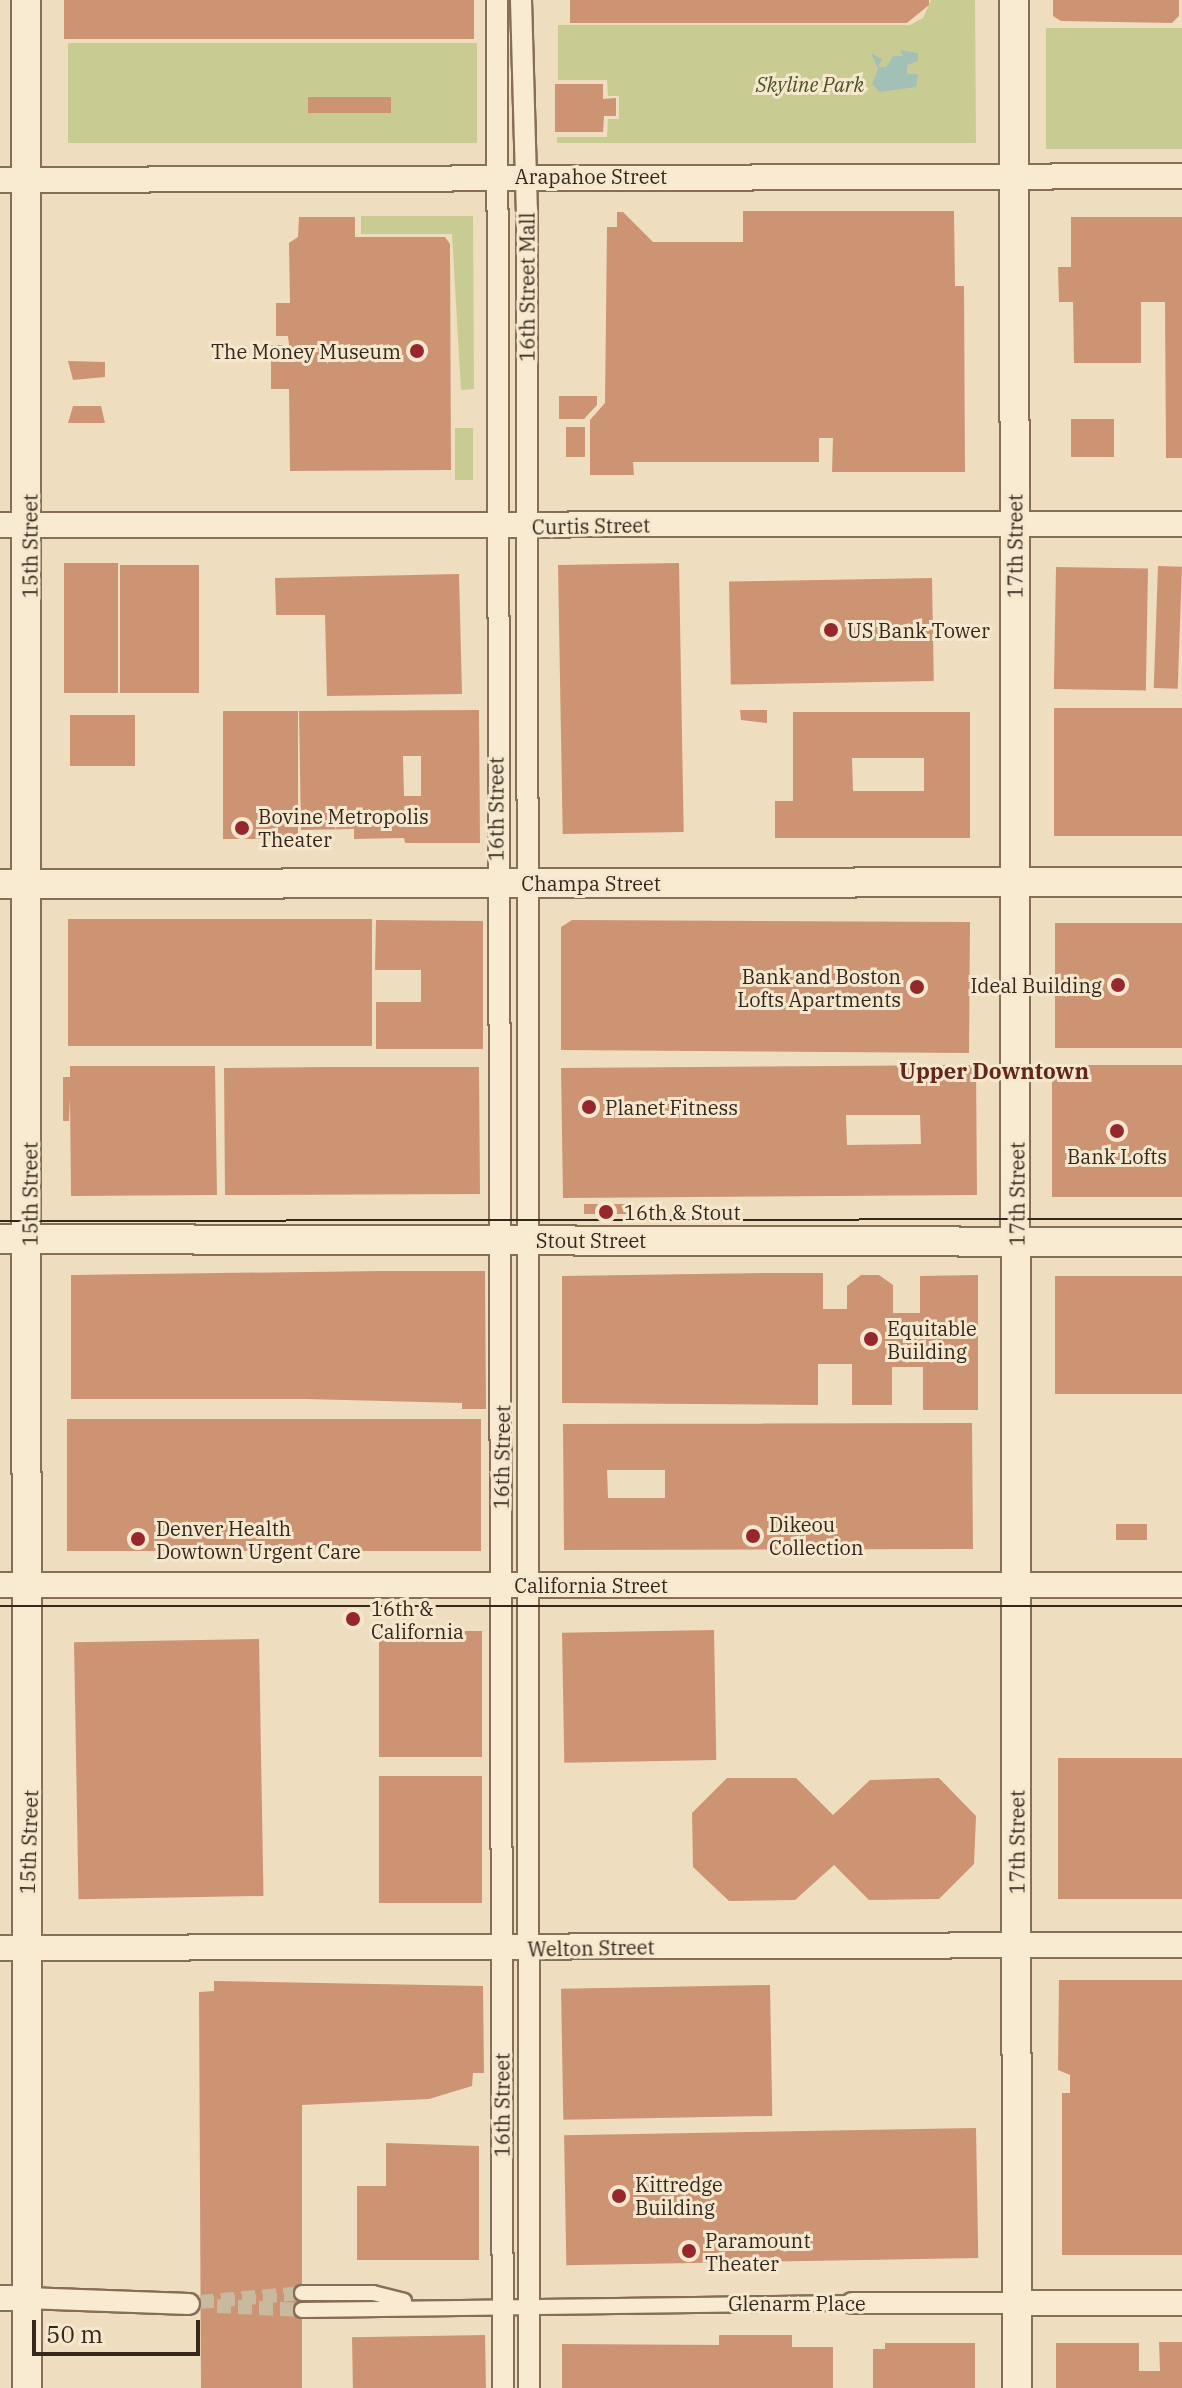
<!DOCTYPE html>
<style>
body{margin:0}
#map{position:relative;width:1182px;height:2388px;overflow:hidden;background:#eeddbf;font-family:"IBM Plex Serif",serif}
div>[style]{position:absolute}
.green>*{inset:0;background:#c8cc93;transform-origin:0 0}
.water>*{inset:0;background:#a2c0b5}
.building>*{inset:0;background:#cd9474;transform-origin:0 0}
.pedestrian-tunnel>*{height:14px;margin-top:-7px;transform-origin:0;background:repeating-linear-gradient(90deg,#c9b99e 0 14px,transparent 0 21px)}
.roads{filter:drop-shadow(2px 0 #866e57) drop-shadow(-2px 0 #866e57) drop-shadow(0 2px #866e57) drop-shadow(0 -2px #866e57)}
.pedestrian>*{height:14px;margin:-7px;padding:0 7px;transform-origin:7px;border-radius:7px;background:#f9ebd2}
.minor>*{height:20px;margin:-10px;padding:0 10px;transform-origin:10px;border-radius:10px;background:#f9ebd2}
.tertiary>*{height:24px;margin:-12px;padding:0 12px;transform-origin:12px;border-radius:12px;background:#f9ebd2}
.secondary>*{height:28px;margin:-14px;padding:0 14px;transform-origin:14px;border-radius:14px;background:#f9ebd2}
.tram>*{height:2px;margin:-1px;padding:0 1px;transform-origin:1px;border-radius:1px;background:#36271c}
.dots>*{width:22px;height:22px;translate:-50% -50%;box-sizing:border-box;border:4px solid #f5e8ce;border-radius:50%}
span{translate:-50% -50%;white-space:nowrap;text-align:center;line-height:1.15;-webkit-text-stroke:6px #f5e8ce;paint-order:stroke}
.park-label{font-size:20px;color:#495222;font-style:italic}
.street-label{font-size:20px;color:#36271c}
.poi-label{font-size:20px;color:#36271c}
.right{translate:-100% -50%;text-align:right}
.left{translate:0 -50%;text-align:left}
.neighbourhood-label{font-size:22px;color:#63261b;font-weight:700}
.scale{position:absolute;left:32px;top:2320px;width:168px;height:36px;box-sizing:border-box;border:4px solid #36271c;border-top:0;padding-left:10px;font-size:24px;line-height:28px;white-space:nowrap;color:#36271c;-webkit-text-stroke:6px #f5e8ce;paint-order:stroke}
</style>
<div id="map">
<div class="green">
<i style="clip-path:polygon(931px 0,975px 0,976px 143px,557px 143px,557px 137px,607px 137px,608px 119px,619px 119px,619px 96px,608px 96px,607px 80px,558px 80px,558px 25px,910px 25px,923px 18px)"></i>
<i style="left:1046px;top:28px;width:136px;height:121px"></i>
<i style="left:68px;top:43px;width:409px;height:100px"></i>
<i style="clip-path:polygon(361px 216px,473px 216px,474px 389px,461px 390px,452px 234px,361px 234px)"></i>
<i style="left:455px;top:428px;width:18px;height:52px"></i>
</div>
<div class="water">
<i style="clip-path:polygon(900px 50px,918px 53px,918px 61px,907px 65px,907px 74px,918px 74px,916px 87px,880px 92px,872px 84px,878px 69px,871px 53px,882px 59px,878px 67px,886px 67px,893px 56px,903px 56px)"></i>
</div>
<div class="building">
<i style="left:64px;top:0;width:410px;height:39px"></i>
<i style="clip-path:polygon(570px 0,929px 0,929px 5px,907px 23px,570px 23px)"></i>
<i style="clip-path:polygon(1053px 0,1179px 0,1179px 16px,1172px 23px,1061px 21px,1053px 16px)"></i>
<i style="clip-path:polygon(555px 84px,603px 84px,603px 99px,616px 98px,616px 116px,604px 116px,603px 132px,555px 132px)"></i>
<i style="left:308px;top:97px;width:83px;height:16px"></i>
<i style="clip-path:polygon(743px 211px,954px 211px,955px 286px,964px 286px,965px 472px,832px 472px,833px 438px,819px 438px,819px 462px,633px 462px,634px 475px,590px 475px,590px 420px,605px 403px,607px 227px,617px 227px,617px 212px,623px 212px,653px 242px,743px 242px)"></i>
<i style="clip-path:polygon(299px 217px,355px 217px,355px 237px,445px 237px,450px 244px,451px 470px,290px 471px,289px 389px,271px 389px,271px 345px,289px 345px,288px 336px,276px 336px,276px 303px,290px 303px,289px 243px,298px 237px)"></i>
<i style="clip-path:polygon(1071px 217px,1182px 217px,1182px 458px,1166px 458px,1165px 302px,1141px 302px,1141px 363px,1074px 363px,1073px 302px,1059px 302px,1058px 267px,1071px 267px)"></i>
<i style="clip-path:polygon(68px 361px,105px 362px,105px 377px,73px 380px)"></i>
<i style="clip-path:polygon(559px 396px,597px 396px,597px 405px,584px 419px,559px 419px)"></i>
<i style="clip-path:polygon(73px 406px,101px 406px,105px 423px,68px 423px)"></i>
<i style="left:1071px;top:419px;width:43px;height:38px"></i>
<i style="left:566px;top:427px;width:19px;height:30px"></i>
<i style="left:64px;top:563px;width:54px;height:130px"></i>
<i style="left:679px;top:563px;width:269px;height:121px;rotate:89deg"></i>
<i style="left:120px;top:565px;width:79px;height:128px"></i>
<i style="left:1158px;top:566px;width:24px;height:122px;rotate:2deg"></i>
<i style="left:1056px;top:567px;width:92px;height:122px;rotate:1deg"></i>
<i style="clip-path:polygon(459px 574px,462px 694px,327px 696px,325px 615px,276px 615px,275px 578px)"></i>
<i style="left:932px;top:578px;width:103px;height:203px;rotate:89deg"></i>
<i style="left:1182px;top:708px;width:128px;height:128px;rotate:90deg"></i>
<i style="clip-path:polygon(evenodd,479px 710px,480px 843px,405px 843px,404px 838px,354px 839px,354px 829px,301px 830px,299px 711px,479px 710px,403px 756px,421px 756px,421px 796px,404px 796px,403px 756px)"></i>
<i style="clip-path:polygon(740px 710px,767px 710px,767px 723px,741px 720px)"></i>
<i style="left:223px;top:711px;width:75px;height:128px"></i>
<i style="clip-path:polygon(evenodd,793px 712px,970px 712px,970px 838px,775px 838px,775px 801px,793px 801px,793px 712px,852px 758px,924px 758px,924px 791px,853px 791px,852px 758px)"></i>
<i style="left:70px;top:715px;width:65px;height:51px"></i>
<i style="left:68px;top:919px;width:304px;height:127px"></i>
<i style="clip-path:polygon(376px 920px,483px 921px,483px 1049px,376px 1049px,376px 1002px,421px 1002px,421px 970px,375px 970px)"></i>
<i style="clip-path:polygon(572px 920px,970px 922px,969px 1053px,561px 1050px,561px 927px)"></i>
<i style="left:1055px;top:923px;width:127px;height:125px"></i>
<i style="clip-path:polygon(evenodd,976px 1065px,977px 1195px,563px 1198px,561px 1068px,976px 1065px,846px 1115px,920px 1115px,921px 1144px,847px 1145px,846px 1115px)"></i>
<i style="left:1052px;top:1065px;width:130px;height:132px"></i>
<i style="clip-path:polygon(70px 1066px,215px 1066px,217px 1195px,71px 1196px,70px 1097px,69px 1121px,63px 1121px,63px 1077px,70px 1077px)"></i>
<i style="clip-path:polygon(328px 1067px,479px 1067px,480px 1194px,225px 1195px,224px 1068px)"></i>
<i style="left:584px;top:1204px;width:50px;height:10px"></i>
<i style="clip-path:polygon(381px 1271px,485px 1271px,486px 1409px,462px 1409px,462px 1403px,306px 1399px,71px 1399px,71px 1275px)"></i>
<i style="clip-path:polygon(765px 1273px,823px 1273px,823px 1309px,847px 1309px,847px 1286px,861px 1275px,879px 1275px,893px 1285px,893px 1313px,920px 1313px,920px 1276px,978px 1275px,978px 1410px,923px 1410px,923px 1367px,892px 1367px,892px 1405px,852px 1405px,852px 1364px,818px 1364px,818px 1405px,562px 1403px,562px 1276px)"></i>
<i style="left:1055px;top:1276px;width:127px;height:118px"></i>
<i style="left:67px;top:1419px;width:414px;height:132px"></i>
<i style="clip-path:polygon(evenodd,972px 1423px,973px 1549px,564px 1550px,563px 1424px,972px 1423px,607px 1470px,665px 1470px,665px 1498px,608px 1498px,607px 1470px)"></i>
<i style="left:1116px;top:1524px;width:31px;height:16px"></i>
<i style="left:714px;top:1630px;width:130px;height:152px;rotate:89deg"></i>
<i style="left:379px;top:1631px;width:103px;height:126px"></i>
<i style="left:259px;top:1639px;width:257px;height:185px;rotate:89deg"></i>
<i style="left:1058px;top:1758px;width:124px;height:141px"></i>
<i style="left:379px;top:1776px;width:103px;height:127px"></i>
<i style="clip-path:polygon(727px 1778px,796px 1778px,833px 1815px,870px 1780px,939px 1778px,976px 1816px,974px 1864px,939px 1899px,869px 1900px,834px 1865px,795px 1900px,729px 1901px,693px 1867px,692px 1813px)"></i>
<i style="clip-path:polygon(1059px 1980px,1182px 1980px,1182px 2255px,1062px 2255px,1062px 2093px,1070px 2093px,1070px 2075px,1058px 2070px)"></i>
<i style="clip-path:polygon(214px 1981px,483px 1986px,484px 2073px,473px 2073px,472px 2086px,429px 2099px,302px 2105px,302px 2388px,201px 2388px,199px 1992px,214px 1991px)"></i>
<i style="left:770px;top:1985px;width:131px;height:209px;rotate:89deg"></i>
<i style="left:976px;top:2128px;width:130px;height:412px;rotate:89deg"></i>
<i style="clip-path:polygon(386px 2143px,479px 2146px,479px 2260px,357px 2260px,357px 2186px,386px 2186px)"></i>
<i style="left:485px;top:2335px;width:53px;height:133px;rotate:89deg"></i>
<i style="clip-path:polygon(719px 2335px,792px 2335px,792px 2347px,833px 2347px,833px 2388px,562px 2388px,562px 2344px,719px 2345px)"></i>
<i style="clip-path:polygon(1159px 2342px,1182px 2342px,1182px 2388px,1056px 2388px,1056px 2343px,1139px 2343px,1139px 2371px,1160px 2371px)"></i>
<i style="clip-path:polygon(885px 2343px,975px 2343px,975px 2388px,873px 2388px,873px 2349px,885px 2349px)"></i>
</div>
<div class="pedestrian-tunnel">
<i style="left:200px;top:2302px;width:102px;rotate:-5deg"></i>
<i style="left:217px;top:2306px;width:85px;rotate:2.7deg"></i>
</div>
<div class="roads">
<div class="pedestrian">
<i style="left:302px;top:2293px;width:71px"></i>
<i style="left:373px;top:2293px;width:32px;rotate:14deg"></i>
<i style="left:302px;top:2310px;width:550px;rotate:-0.73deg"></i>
</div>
<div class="minor">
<i style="left:497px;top:0;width:2388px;rotate:89.86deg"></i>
<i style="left:521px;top:0;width:209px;rotate:88.4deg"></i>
<i style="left:527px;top:209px;width:2179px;rotate:89.95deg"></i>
<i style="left:26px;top:2298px;width:163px;rotate:2.1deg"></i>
<i style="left:852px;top:2303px;width:165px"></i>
</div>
<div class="tertiary">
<i style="left:0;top:180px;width:1182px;rotate:-0.19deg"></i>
<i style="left:0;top:525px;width:1182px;rotate:-0.05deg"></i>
<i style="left:0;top:1585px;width:1182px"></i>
<i style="left:0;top:1948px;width:1182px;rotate:-0.15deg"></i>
<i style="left:0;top:2298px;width:26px"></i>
<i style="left:1017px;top:2303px;width:165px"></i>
</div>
<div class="secondary">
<i style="left:26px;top:0;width:2388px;rotate:89.98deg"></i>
<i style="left:1014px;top:0;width:2388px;rotate:89.93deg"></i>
<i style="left:0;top:884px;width:1182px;rotate:-0.1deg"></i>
<i style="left:0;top:1239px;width:1182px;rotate:0.15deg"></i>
</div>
</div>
<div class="tram">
<i style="left:0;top:1221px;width:1182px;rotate:-0.1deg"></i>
<i style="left:0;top:1606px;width:1182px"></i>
</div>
<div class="dots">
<i style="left:417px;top:351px;background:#96272e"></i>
<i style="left:831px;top:630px;background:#96272e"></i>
<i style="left:242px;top:828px;background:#96272e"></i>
<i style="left:1118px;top:985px;background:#96272e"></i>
<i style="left:917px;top:987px;background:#96272e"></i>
<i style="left:589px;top:1107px;background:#96272e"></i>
<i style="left:1117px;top:1131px;background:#96272e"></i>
<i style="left:606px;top:1212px;background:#96272e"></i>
<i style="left:871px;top:1339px;background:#96272e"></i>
<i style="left:753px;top:1536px;background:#96272e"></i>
<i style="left:138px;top:1539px;background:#96272e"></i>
<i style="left:353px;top:1619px;background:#96272e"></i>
<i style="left:619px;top:2196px;background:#96272e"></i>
<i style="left:689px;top:2251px;background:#96272e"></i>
</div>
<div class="park-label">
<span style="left:810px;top:84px">Skyline Park</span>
</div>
<div class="street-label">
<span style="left:591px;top:176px">Arapahoe Street</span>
<span style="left:527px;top:287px;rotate:-90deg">16th Street Mall</span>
<span style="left:591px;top:526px;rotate:-1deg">Curtis Street</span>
<span style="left:30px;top:546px;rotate:-90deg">15th Street</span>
<span style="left:1015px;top:546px;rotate:-90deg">17th Street</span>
<span style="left:496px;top:809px;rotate:-90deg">16th Street</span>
<span style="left:591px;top:883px">Champa Street</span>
<span style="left:30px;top:1194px;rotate:-90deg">15th Street</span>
<span style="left:1017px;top:1194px;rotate:-90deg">17th Street</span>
<span style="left:591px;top:1240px">Stout Street</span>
<span style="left:502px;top:1457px;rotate:-89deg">16th Street</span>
<span style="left:591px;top:1585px">California Street</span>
<span style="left:29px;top:1842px;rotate:-88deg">15th Street</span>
<span style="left:1017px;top:1842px;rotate:-90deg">17th Street</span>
<span style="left:591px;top:1948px;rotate:-1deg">Welton Street</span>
<span style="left:502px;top:2105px;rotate:-90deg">16th Street</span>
<span style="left:797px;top:2303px">Glenarm Place</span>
</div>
<div class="poi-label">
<span class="right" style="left:401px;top:351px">The Money Museum</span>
<span class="left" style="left:847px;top:630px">US Bank Tower</span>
<span class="left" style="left:258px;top:828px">Bovine Metropolis<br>Theater</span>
<span class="right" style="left:901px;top:988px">Bank and Boston<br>Lofts Apartments</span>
<span class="right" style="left:1102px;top:985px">Ideal Building</span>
<span class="left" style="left:605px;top:1107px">Planet Fitness</span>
<span style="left:1117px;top:1156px">Bank Lofts</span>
<span class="left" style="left:624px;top:1212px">16th &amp; Stout</span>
<span class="left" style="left:887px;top:1340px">Equitable<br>Building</span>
<span class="left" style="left:769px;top:1536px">Dikeou<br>Collection</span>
<span class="left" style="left:156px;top:1540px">Denver Health<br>Dowtown Urgent Care</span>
<span class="left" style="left:371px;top:1620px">16th &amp;<br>California</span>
<span class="left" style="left:635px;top:2196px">Kittredge<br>Building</span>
<span class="left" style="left:705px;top:2252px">Paramount<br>Theater</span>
</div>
<div class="neighbourhood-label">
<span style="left:994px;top:1071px">Upper Downtown</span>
</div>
<div class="scale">50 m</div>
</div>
